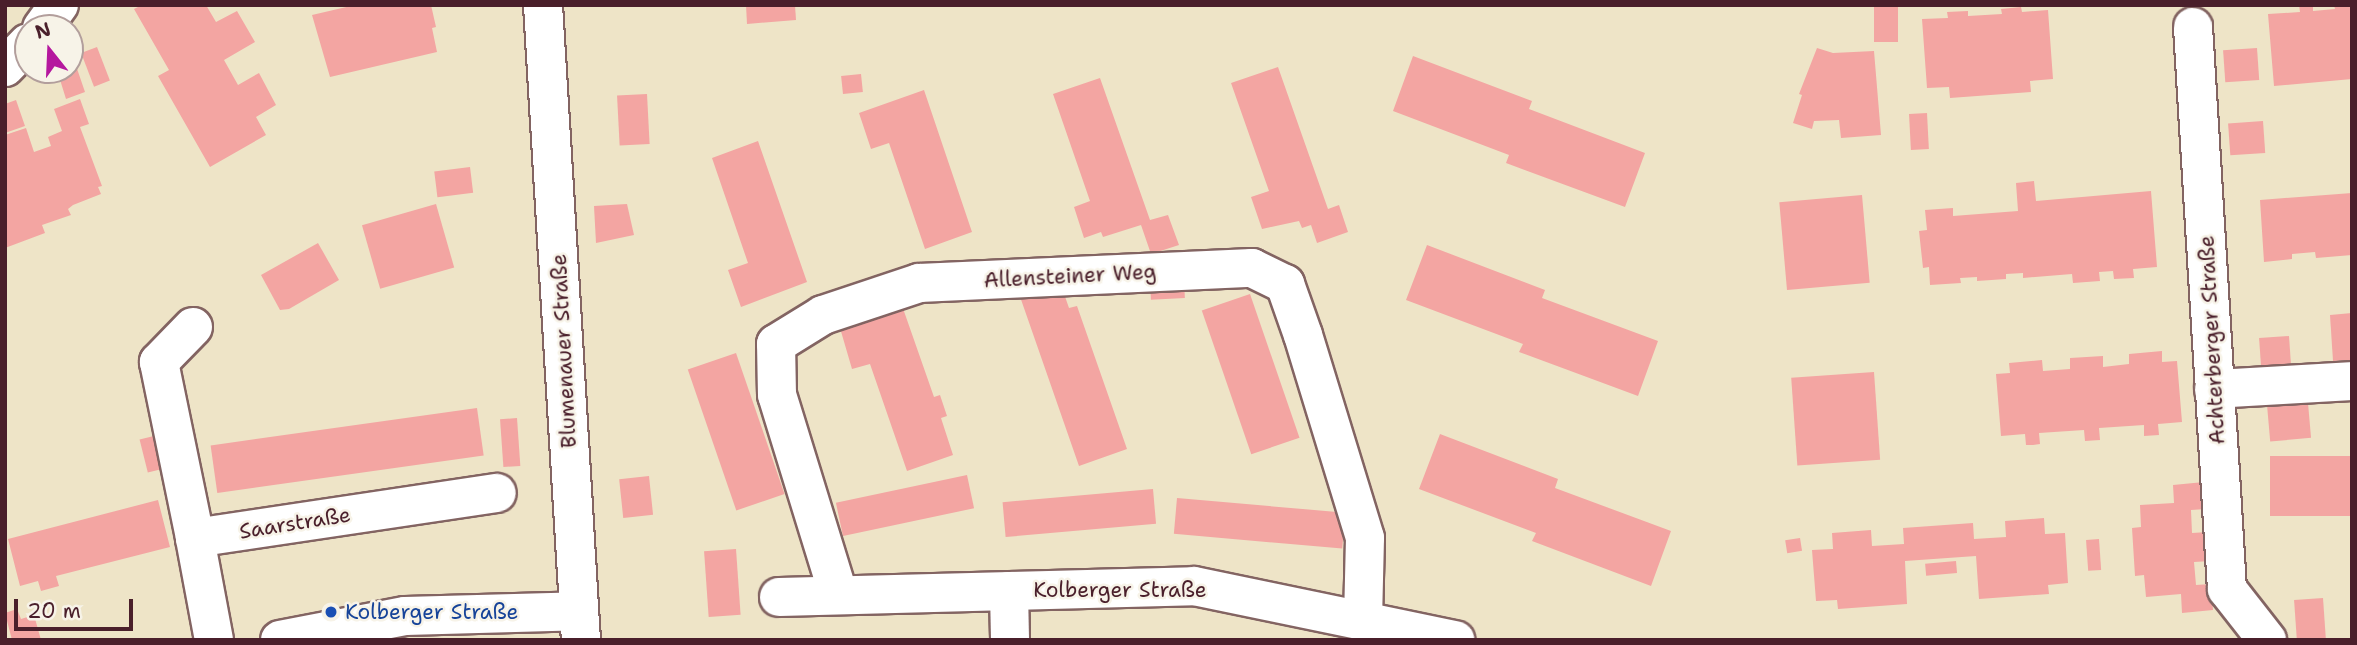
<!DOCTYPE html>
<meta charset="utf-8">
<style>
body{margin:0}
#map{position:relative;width:2357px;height:645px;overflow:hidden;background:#eee4c7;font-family:"Shantell Sans",sans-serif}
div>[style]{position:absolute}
.building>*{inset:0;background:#f3a5a2;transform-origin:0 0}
.roads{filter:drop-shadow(2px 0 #836462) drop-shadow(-2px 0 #836462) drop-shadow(0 2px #836462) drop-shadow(0 -2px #836462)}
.minor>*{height:38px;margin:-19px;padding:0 19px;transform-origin:19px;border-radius:19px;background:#fff}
.dots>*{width:19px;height:19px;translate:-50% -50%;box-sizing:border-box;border:4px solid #f7f3e8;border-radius:50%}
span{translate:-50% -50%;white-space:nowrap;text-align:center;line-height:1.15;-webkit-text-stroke:5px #f7f3e8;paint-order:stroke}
.street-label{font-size:21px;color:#4a1f2b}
.transit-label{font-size:21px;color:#164399}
.left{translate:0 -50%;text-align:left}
.frame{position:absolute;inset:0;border:7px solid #4a1f2b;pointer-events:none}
.north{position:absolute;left:14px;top:14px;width:70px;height:70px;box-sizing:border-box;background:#f7f3e8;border:2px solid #b29e9c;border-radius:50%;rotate:342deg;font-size:19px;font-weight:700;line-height:28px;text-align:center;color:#4a1f2b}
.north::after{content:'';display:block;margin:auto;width:24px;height:32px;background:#b5179e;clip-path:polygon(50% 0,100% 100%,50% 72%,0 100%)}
.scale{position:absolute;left:14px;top:599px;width:119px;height:32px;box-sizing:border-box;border:4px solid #4a1f2b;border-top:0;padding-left:9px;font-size:21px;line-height:24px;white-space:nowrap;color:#4a1f2b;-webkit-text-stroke:5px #f7f3e8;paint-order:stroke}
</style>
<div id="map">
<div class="building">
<i style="clip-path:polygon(142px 5px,206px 5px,216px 22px,237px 11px,255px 42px,224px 60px,238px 85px,259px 73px,276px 105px,256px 117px,266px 135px,210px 167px,158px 76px,169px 70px,134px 9px)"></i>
<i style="clip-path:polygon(355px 5px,431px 5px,436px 27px,432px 28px,437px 52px,330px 77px,312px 15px)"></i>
<i style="clip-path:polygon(746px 5px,795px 5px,796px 20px,747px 24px)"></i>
<i style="left:1874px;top:5px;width:24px;height:37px"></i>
<i style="clip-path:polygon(2299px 5px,2313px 5px,2313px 11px,2335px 9px,2334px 5px,2352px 7px,2352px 79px,2274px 86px,2268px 14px,2300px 12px)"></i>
<i style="clip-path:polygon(2021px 7px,2022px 12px,2048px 10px,2053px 79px,2030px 81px,2031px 92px,1950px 98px,1949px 87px,1927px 88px,1922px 19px,1948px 18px,1947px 12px,1968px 11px,1968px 16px,2002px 14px,2001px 9px)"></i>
<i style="left:97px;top:47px;width:36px;height:17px;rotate:69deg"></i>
<i style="clip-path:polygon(1817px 48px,1833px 53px,1874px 51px,1881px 135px,1841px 138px,1839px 120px,1814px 121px,1812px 129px,1793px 123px,1802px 95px,1799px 94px)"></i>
<i style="left:2257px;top:48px;width:32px;height:34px;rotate:86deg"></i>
<i style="clip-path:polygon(72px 54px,85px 92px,66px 99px,57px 70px,70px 70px)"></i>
<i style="clip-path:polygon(1413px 56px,1532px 101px,1529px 109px,1645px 153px,1625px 207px,1506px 163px,1509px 155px,1393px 111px)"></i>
<i style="clip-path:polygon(1278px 67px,1328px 209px,1339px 205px,1348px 232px,1317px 243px,1311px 225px,1302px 228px,1299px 221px,1262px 229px,1251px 197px,1269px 191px,1231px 83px)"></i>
<i style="left:861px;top:74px;width:18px;height:20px;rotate:84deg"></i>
<i style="clip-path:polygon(1100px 78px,1150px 220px,1168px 215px,1179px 245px,1151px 254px,1141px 225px,1103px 237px,1101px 232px,1084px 238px,1074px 207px,1090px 201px,1053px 94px)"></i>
<i style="clip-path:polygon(924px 90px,972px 232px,925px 249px,889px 143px,871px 149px,859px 113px)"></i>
<i style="left:647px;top:94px;width:50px;height:30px;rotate:87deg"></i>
<i style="clip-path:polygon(80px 99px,89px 124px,80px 127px,102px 186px,98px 187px,101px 194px,73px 205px,68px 209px,71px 215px,42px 225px,45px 233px,5px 248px,5px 135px,26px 128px,34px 152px,51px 146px,48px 137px,62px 131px,54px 109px)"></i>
<i style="clip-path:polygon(16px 100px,25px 126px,5px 133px,5px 104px)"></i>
<i style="left:1927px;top:113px;width:36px;height:18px;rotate:87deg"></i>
<i style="left:2263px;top:121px;width:32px;height:35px;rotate:86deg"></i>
<i style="clip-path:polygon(758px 141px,807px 282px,741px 307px,728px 270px,748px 263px,712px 158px)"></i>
<i style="left:470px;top:167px;width:26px;height:36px;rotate:83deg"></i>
<i style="clip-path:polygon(2034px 181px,2036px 201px,2151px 191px,2157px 267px,2133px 269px,2134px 278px,2114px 279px,2113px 271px,2099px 272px,2100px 281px,2073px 283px,2072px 274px,2023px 278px,2023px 273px,2006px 274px,2006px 279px,1977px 281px,1977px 277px,1960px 278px,1961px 283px,1930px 285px,1929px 267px,1923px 268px,1919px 231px,1927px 230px,1925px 210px,1953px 208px,1953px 216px,2018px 211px,2016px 183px)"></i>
<i style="clip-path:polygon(2352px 193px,2352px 255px,2316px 258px,2315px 252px,2292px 254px,2292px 259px,2264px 262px,2260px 200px)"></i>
<i style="left:1862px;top:195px;width:88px;height:83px;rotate:85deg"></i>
<i style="left:436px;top:204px;width:66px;height:77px;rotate:74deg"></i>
<i style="clip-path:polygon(627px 204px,634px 235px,596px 243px,594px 206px)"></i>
<i style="clip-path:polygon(318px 243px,339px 280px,289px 309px,280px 310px,261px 275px)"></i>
<i style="clip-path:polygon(1427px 245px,1545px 290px,1542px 298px,1658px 341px,1638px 396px,1519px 352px,1523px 344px,1406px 300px)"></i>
<i style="left:1184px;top:281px;width:17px;height:34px;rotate:87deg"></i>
<i style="clip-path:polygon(1061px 285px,1069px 308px,1077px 306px,1127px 449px,1079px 466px,1017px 288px)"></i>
<i style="left:1250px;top:294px;width:152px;height:51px;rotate:71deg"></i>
<i style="clip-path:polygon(899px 297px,934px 397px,940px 395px,947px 416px,941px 418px,953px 455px,907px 471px,870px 364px,852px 369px,840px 328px)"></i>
<i style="clip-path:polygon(2352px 313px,2352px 360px,2333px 361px,2330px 315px)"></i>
<i style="left:2289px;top:336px;width:30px;height:30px;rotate:86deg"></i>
<i style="clip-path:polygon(2162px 351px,2162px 362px,2177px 361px,2182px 422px,2158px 424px,2159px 435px,2144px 436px,2144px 425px,2099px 428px,2100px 440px,2085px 441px,2084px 430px,2039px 433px,2040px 444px,2033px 445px,2026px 445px,2025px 434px,2001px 436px,1996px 374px,2010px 373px,2009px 363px,2042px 360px,2043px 371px,2070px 369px,2070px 358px,2103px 356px,2103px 367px,2129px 364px,2129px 354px)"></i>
<i style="left:736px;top:353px;width:149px;height:51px;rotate:71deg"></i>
<i style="left:1874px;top:372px;width:88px;height:83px;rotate:86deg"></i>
<i style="left:2308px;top:403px;width:35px;height:41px;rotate:85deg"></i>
<i style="left:477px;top:408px;width:48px;height:269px;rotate:82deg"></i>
<i style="left:517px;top:418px;width:48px;height:17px;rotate:86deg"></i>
<i style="clip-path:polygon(1440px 434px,1558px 479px,1555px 488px,1671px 531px,1651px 586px,1532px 541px,1536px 533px,1419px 489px)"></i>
<i style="left:158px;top:435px;width:34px;height:19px;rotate:76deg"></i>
<i style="left:2352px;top:456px;width:60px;height:82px;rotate:90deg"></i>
<i style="left:967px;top:475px;width:34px;height:134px;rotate:78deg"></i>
<i style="left:649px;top:476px;width:39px;height:30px;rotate:84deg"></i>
<i style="clip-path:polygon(2204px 482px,2206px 509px,2191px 510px,2192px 533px,2208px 532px,2211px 561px,2194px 562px,2196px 585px,2211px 584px,2213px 610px,2182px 613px,2181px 594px,2146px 597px,2144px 575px,2135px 576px,2132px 528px,2141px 527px,2140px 505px,2174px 503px,2173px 485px)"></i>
<i style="left:1153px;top:489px;width:35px;height:151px;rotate:85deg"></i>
<i style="left:1177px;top:498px;width:169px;height:36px;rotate:5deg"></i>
<i style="clip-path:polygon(158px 500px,170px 547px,56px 576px,59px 586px,41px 591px,38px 581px,20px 586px,8px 539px)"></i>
<i style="clip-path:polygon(2044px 518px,2045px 534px,2065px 533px,2068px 583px,2048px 585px,2049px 594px,1979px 599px,1976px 556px,1905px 561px,1907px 604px,1838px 609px,1837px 600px,1816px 601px,1812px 550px,1833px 549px,1832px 533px,1871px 530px,1872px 546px,1904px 544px,1903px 528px,1973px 523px,1974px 539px,2006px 537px,2005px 521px)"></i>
<i style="left:1800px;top:538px;width:13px;height:15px;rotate:81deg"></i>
<i style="left:2099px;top:539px;width:31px;height:13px;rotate:86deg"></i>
<i style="left:736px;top:549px;width:66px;height:32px;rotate:86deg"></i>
<i style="left:1956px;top:561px;width:12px;height:31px;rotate:85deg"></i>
<i style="left:2323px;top:598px;width:42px;height:29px;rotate:86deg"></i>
<i style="clip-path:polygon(17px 609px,21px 619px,34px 615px,41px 640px,12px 640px,5px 613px)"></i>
</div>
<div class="roads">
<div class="minor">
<i style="left:543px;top:5px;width:636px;rotate:86.58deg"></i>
<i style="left:2193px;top:27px;width:563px;rotate:86.54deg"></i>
<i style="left:2227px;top:589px;width:65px;rotate:51.9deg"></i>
<i style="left:42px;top:28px;width:29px;rotate:-54deg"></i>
<i style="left:5px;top:67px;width:33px;rotate:-46deg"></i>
<i style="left:193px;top:327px;width:49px;rotate:134.2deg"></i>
<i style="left:159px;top:362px;width:180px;rotate:78.4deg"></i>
<i style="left:2214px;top:389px;width:138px;rotate:-3.3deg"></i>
<i style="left:1009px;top:591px;width:49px;rotate:88.8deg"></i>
<i style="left:838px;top:593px;width:207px;rotate:-107.1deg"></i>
<i style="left:777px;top:395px;width:51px;rotate:-91.1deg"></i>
<i style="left:776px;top:344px;width:55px;rotate:-31.7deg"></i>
<i style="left:823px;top:315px;width:101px;rotate:-18.4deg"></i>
<i style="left:919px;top:283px;width:333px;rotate:-2.6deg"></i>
<i style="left:1252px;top:268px;width:37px;rotate:26deg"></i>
<i style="left:1285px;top:284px;width:54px;rotate:70.6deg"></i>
<i style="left:1303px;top:335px;width:212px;rotate:73deg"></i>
<i style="left:1365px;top:538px;width:81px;rotate:91.4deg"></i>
<i style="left:779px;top:597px;width:415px;rotate:-1.5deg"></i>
<i style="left:1194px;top:586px;width:267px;rotate:11.7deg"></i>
<i style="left:214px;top:640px;width:104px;rotate:-100.6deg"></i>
<i style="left:195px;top:538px;width:305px;rotate:-8.5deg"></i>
<i style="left:280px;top:640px;width:127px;rotate:-10.9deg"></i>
<i style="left:405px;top:616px;width:174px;rotate:-1.6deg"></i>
</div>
</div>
<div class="dots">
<i style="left:331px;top:612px;background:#1a4fb4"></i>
</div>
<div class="street-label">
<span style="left:1070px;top:276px;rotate:-3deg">Allensteiner Weg</span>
<span style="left:2212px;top:340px;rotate:-93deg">Achterberger Straße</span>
<span style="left:564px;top:351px;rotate:-93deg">Blumenauer Straße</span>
<span style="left:295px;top:523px;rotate:-9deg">Saarstraße</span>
<span style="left:1120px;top:590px">Kolberger Straße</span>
</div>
<div class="transit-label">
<span class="left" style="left:345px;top:612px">Kolberger Straße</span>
</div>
<div class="frame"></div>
<div class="north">N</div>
<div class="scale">20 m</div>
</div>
